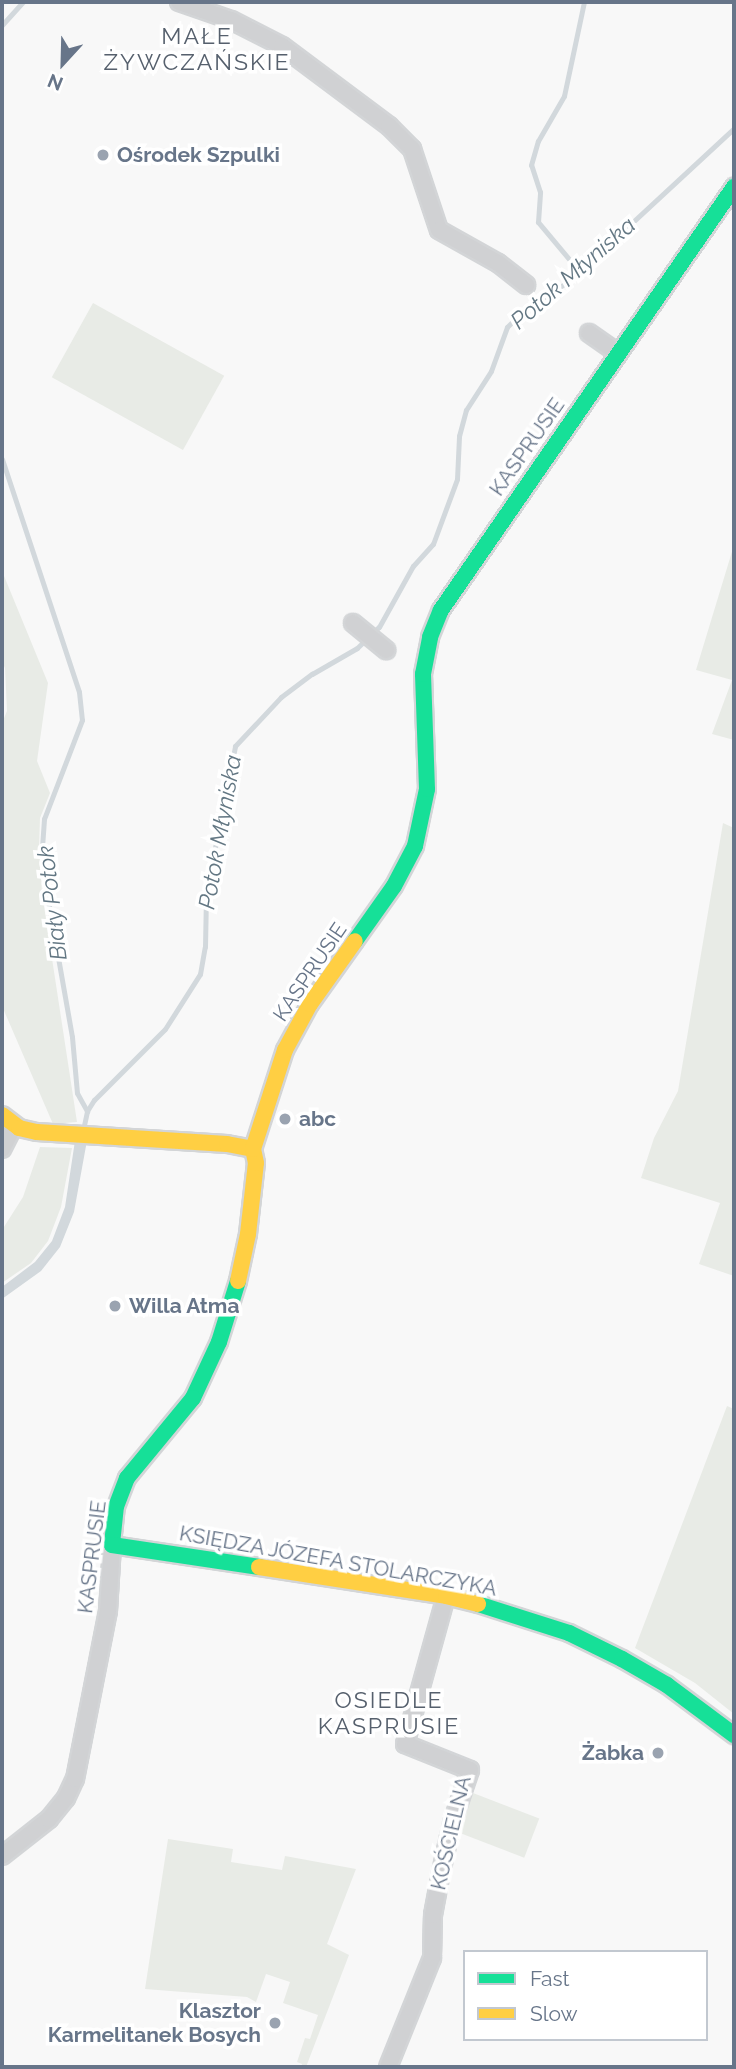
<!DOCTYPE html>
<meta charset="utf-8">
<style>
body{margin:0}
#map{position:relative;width:736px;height:2069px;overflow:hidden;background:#f8f8f8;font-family:Raleway,sans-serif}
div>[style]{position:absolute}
.green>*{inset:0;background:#e8ebe6;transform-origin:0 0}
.water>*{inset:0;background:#d2d8dc}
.stream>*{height:5px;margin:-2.5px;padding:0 2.5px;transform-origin:2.5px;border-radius:2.5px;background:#d2d8dc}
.roads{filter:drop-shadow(2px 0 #d3d5d7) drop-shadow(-2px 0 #d3d5d7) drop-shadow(0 2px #d3d5d7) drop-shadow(0 -2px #d3d5d7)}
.street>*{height:16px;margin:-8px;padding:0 8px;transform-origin:8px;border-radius:8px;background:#d0d1d3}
.fast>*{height:16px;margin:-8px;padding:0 8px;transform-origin:8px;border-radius:8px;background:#16e098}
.slow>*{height:16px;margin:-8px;padding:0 8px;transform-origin:8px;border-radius:8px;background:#ffcf43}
.dots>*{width:19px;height:19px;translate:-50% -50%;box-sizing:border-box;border:4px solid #fff;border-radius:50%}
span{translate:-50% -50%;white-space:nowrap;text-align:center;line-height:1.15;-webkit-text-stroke:7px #fff;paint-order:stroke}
.poi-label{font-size:21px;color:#677589;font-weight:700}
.left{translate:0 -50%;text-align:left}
.right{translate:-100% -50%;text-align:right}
.street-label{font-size:21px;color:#677589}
.neighbourhood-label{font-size:23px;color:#56606d;letter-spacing:2px}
.water-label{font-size:23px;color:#637783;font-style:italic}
.frame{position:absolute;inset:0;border:4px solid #677589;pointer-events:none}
.legend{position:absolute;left:463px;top:1950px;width:245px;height:91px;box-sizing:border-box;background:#fff;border:2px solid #c2c8d0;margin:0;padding:9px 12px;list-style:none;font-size:21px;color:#677589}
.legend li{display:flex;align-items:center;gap:14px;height:35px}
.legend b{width:35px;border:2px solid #c2c8d0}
.north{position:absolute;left:28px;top:28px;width:70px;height:70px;-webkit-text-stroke:5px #fff;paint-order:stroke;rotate:202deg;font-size:19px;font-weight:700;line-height:28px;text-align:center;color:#677589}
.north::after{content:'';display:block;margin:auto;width:24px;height:32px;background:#677589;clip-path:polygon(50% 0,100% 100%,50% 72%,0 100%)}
</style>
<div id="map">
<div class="green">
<i style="left:93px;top:303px;width:150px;height:85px;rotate:29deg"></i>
<i style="clip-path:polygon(734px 545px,734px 740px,712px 734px,732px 680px,696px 670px)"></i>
<i style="clip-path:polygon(2px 571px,48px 683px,37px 761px,50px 793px,40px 818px,39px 848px,42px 893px,77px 1122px,53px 1124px,2px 1006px,2px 723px,7px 711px,5px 668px,2px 662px)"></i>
<i style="clip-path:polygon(723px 823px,734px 828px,734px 1276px,699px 1264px,720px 1203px,641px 1178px,654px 1138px,678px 1091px)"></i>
<i style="clip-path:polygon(40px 1147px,72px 1148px,61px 1207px,48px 1241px,31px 1263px,2px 1283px,2px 1230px,23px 1197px)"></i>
<i style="clip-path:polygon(727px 1406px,734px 1409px,734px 1714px,695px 1683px,635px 1648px)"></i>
<i style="left:473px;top:1793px;width:71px;height:42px;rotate:21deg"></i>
<i style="clip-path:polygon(168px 1839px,233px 1849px,231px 1862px,282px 1870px,285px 1856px,356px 1869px,327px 1944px,349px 1955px,306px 2067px,301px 2067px,302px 2064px,297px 2062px,305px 2038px,310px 2039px,318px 2015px,283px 2003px,290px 1982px,266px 1974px,256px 2002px,247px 1997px,145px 1989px)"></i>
</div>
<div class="water">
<i style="clip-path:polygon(76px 1134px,88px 1135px,74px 1212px,60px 1247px,41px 1271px,2px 1299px,2px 1287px,35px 1262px,52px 1241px,65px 1207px)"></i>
</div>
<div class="stream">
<i style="left:2px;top:25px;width:31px;rotate:-48deg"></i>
<i style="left:579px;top:271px;width:64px;rotate:-129.9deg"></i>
<i style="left:538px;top:222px;width:30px;rotate:-86deg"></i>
<i style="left:540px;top:192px;width:28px;rotate:-108deg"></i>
<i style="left:531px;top:165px;width:25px;rotate:-74deg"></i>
<i style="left:538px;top:141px;width:52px;rotate:-60deg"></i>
<i style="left:564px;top:96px;width:96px;rotate:-78deg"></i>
<i style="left:2px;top:459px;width:245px;rotate:71.7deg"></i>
<i style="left:79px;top:692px;width:28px;rotate:84deg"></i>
<i style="left:82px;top:720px;width:106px;rotate:111deg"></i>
<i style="left:44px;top:819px;width:29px;rotate:94deg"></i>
<i style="left:42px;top:848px;width:47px;rotate:83.9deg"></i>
<i style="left:47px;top:895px;width:144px;rotate:80deg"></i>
<i style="left:72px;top:1037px;width:56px;rotate:84.9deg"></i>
<i style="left:77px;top:1093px;width:21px;rotate:61deg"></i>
<i style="left:83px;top:1130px;width:19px;rotate:-78deg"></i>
<i style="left:87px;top:1111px;width:13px;rotate:-58deg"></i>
<i style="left:94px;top:1100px;width:100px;rotate:-45deg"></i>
<i style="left:165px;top:1029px;width:65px;rotate:-57.5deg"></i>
<i style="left:200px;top:974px;width:27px;rotate:-80deg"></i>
<i style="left:205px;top:947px;width:54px;rotate:-88.9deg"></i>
<i style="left:206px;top:893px;width:150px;rotate:-78.8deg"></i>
<i style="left:235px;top:746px;width:67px;rotate:-46.8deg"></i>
<i style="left:281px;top:697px;width:39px;rotate:-37deg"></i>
<i style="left:312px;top:674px;width:52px;rotate:-30deg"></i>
<i style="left:357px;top:648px;width:30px;rotate:-44deg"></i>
<i style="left:379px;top:627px;width:70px;rotate:-60.9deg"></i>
<i style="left:413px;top:566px;width:30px;rotate:-48deg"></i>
<i style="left:433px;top:544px;width:69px;rotate:-69.7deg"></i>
<i style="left:457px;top:479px;width:43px;rotate:-87.3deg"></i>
<i style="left:459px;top:436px;width:27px;rotate:-75deg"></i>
<i style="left:466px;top:410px;width:46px;rotate:-57.3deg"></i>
<i style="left:491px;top:371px;width:47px;rotate:-70deg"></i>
<i style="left:507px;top:327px;width:24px;rotate:-45deg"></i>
<i style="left:524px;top:310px;width:54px;rotate:-32.8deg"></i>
<i style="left:569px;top:281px;width:225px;rotate:-42.8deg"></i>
</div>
<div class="roads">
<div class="street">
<i style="left:179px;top:2px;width:55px;rotate:19.1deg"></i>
<i style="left:231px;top:20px;width:57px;rotate:27deg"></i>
<i style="left:282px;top:46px;width:134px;rotate:36.8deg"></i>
<i style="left:389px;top:126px;width:33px;rotate:45deg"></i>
<i style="left:412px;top:149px;width:85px;rotate:71.6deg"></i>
<i style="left:439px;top:230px;width:68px;rotate:29.2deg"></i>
<i style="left:498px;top:263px;width:36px;rotate:38deg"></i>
<i style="left:589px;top:333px;width:35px;rotate:35deg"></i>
<i style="left:353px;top:623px;width:43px;rotate:39.3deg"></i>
<i style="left:2px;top:1149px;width:27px;rotate:-63deg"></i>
<i style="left:2px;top:1856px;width:60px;rotate:-38.2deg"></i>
<i style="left:49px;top:1819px;width:27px;rotate:-51deg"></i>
<i style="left:66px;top:1798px;width:21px;rotate:-65deg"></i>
<i style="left:75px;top:1779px;width:171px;rotate:-78.9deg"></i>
<i style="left:108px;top:1611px;width:66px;rotate:-86.5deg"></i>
<i style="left:388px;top:2067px;width:118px;rotate:-68deg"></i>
<i style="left:432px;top:1958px;width:43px;rotate:-88.7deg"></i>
<i style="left:433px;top:1915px;width:44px;rotate:-79.5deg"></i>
<i style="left:441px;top:1872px;width:50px;rotate:-77.3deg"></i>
<i style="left:452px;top:1823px;width:56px;rotate:-71.2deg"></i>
<i style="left:470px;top:1770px;width:70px;rotate:-158.2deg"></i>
<i style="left:405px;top:1744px;width:154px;rotate:-74.5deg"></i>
</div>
<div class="fast">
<i style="left:355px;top:941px;width:67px;rotate:-54.7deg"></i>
<i style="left:394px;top:886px;width:45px;rotate:-62.3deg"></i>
<i style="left:415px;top:846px;width:58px;rotate:-78.1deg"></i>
<i style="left:427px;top:789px;width:115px;rotate:-92deg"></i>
<i style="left:423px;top:674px;width:38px;rotate:-79deg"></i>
<i style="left:430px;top:637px;width:29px;rotate:-68deg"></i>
<i style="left:441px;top:610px;width:515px;rotate:-55.29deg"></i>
<i style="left:238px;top:1281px;width:64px;rotate:107.3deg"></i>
<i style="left:219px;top:1342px;width:62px;rotate:114.9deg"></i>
<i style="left:193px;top:1398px;width:104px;rotate:129.5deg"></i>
<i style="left:127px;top:1478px;width:30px;rotate:111deg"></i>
<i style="left:116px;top:1506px;width:39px;rotate:96deg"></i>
<i style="left:112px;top:1545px;width:149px;rotate:8.5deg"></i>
<i style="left:478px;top:1604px;width:96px;rotate:17.7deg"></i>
<i style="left:569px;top:1633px;width:59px;rotate:26.1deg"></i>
<i style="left:622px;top:1659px;width:52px;rotate:30deg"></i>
<i style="left:667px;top:1685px;width:84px;rotate:36.7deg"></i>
</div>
<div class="slow">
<i style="left:2px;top:1115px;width:21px;rotate:37deg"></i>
<i style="left:19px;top:1128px;width:18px;rotate:13deg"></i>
<i style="left:37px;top:1132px;width:190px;rotate:3.6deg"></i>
<i style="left:227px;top:1144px;width:26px;rotate:11deg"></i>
<i style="left:238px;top:1281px;width:48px;rotate:-78deg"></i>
<i style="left:248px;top:1234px;width:71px;rotate:-83.6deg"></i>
<i style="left:256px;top:1163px;width:14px;rotate:-102deg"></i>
<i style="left:253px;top:1149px;width:104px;rotate:-72.1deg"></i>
<i style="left:285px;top:1050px;width:52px;rotate:-61.5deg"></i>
<i style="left:310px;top:1004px;width:77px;rotate:-54.5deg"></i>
<i style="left:259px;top:1567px;width:189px;rotate:8.8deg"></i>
<i style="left:446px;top:1596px;width:33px;rotate:14deg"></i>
</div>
</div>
<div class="dots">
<i style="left:103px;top:155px;background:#9aa3b0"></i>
<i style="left:285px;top:1119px;background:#9aa3b0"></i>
<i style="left:115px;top:1306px;background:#9aa3b0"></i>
<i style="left:658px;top:1753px;background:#9aa3b0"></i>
<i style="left:275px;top:2023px;background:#9aa3b0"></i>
</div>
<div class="poi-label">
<span class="left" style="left:117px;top:155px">Ośrodek Szpulki</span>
<span class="left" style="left:299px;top:1119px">abc</span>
<span class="left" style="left:129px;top:1306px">Willa Atma</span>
<span class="right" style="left:644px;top:1753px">Żabka</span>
<span class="right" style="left:261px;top:2023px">Klasztor<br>Karmelitanek Bosych</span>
</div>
<div class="street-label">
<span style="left:527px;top:447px;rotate:-55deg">KASPRUSIE</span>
<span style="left:310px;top:972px;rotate:-56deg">KASPRUSIE</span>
<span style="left:92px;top:1557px;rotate:-83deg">KASPRUSIE</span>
<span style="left:338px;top:1561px;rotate:10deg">KSIĘDZA JÓZEFA STOLARCZYKA</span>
<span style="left:451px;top:1833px;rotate:-77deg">KOŚCIELNA</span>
</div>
<div class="neighbourhood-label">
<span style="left:197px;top:49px">MAŁE<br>ŻYWCZAŃSKIE</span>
<span style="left:389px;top:1713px">OSIEDLE<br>KASPRUSIE</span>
</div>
<div class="water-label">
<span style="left:573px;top:273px;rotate:-41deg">Potok Młyniska</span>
<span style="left:220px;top:832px;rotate:-80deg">Potok Młyniska</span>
<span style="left:52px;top:903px;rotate:-97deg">Biały Potok</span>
</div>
<div class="frame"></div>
<ul class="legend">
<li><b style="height:9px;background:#16e098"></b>Fast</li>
<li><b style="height:9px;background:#ffcf43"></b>Slow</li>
</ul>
<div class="north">N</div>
</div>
